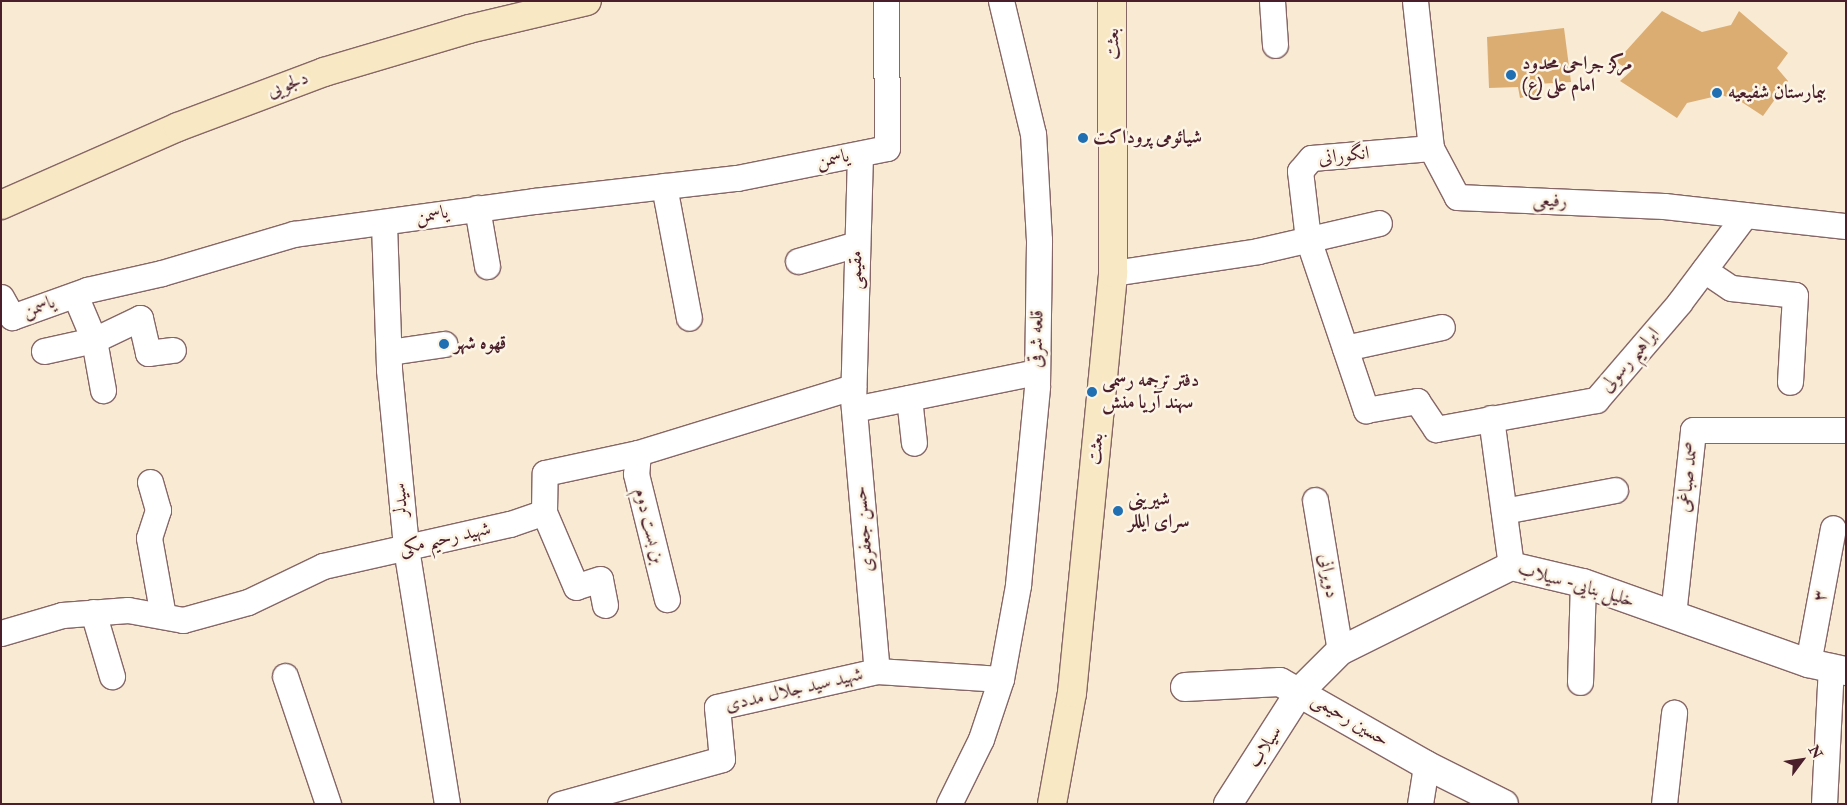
<!DOCTYPE html>
<meta charset="utf-8">
<style>
body{margin:0}
#map{position:relative;width:1847px;height:805px;overflow:hidden;background:#f8ead3;font-family:"IM FELL Double Pica",Amiri,serif}
div>[style]{position:absolute}
.building>*{inset:0;background:#dcad73}
.roads{filter:drop-shadow(1px 0 #876666) drop-shadow(-1px 0 #876666) drop-shadow(0 1px #876666) drop-shadow(0 -1px #876666)}
.minor>*{height:25px;margin:-12.5px;padding:0 12.5px;transform-origin:12.5px;border-radius:12.5px;background:#fff}
.tertiary>*{height:28px;margin:-14px;padding:0 14px;transform-origin:14px;border-radius:14px;background:#fff}
.secondary>*{height:28px;margin:-14px;padding:0 14px;transform-origin:14px;border-radius:14px;background:#f8e8c3}
.dots>*{width:14px;height:14px;translate:-50% -50%;box-sizing:border-box;border:2px solid #fcf5e5;border-radius:50%}
span{translate:-50% -50%;white-space:nowrap;text-align:center;line-height:1.15;-webkit-text-stroke:5px #fcf5e5;paint-order:stroke}
.street-label{font-size:19px;color:#4a1f2b}
.poi-label{font-size:19px;color:#4a1f2b;font-weight:700}
.left{translate:0 -50%;text-align:left}
.frame{position:absolute;inset:0;border:2px solid #4a1f2b;pointer-events:none}
.north{position:absolute;left:1777px;top:735px;width:50px;height:50px;-webkit-text-stroke:4px #fcf5e5;paint-order:stroke;rotate:59deg;font-size:14px;font-weight:700;line-height:20px;text-align:center;color:#4a1f2b}
.north::after{content:'';display:block;margin:auto;width:18px;height:22px;background:#4a1f2b;clip-path:polygon(50% 0,100% 100%,50% 72%,0 100%)}
</style>
<div id="map">
<div class="building">
<i style="clip-path:polygon(1662px 11px,1702px 32px,1731px 25px,1739px 11px,1788px 53px,1777px 68px,1788px 81px,1763px 116px,1740px 101px,1721px 95px,1687px 103px,1677px 118px,1620px 81px,1631px 71px,1616px 62px)"></i>
<i style="clip-path:polygon(1564px 28px,1571px 82px,1537px 84px,1539px 94px,1520px 98px,1518px 87px,1489px 88px,1487px 37px)"></i>
</div>
<div class="roads">
<div class="minor">
<i style="left:1272px;top:1px;width:44px;rotate:86.1deg"></i>
<i style="left:1415px;top:1px;width:148px;rotate:83.8deg"></i>
<i style="left:1431px;top:148px;width:55px;rotate:62deg"></i>
<i style="left:1457px;top:197px;width:207px;rotate:2.5deg"></i>
<i style="left:1664px;top:206px;width:183px;rotate:6.3deg"></i>
<i style="left:1431px;top:148px;width:120px;rotate:175.2deg"></i>
<i style="left:1311px;top:158px;width:17px;rotate:130deg"></i>
<i style="left:1300px;top:171px;width:68px;rotate:83.3deg"></i>
<i style="left:1308px;top:239px;width:181px;rotate:71.3deg"></i>
<i style="left:1366px;top:410px;width:52px;rotate:-10deg"></i>
<i style="left:1417px;top:401px;width:34px;rotate:56deg"></i>
<i style="left:1436px;top:429px;width:163px;rotate:-10.3deg"></i>
<i style="left:1596px;top:400px;width:128px;rotate:-49.4deg"></i>
<i style="left:1679px;top:303px;width:110px;rotate:-53.1deg"></i>
<i style="left:860px;top:154px;width:245px;rotate:91.6deg"></i>
<i style="left:853px;top:399px;width:273px;rotate:85deg"></i>
<i style="left:664px;top:186px;width:134px;rotate:79.3deg"></i>
<i style="left:477px;top:208px;width:59px;rotate:80.2deg"></i>
<i style="left:384px;top:224px;width:146px;rotate:88deg"></i>
<i style="left:389px;top:370px;width:179px;rotate:84.5deg"></i>
<i style="left:406px;top:548px;width:259px;rotate:80.9deg"></i>
<i style="left:798px;top:261px;width:61px;rotate:-16.1deg"></i>
<i style="left:1704px;top:270px;width:32px;rotate:34deg"></i>
<i style="left:1731px;top:288px;width:64px;rotate:6.2deg"></i>
<i style="left:1795px;top:295px;width:87px;rotate:93.3deg"></i>
<i style="left:1113px;top:273px;width:147px;rotate:-8.6deg"></i>
<i style="left:1258px;top:251px;width:124px;rotate:-13deg"></i>
<i style="left:75px;top:295px;width:49px;rotate:67.1deg"></i>
<i style="left:94px;top:340px;width:51px;rotate:79.8deg"></i>
<i style="left:1px;top:297px;width:23px;rotate:61deg"></i>
<i style="left:12px;top:317px;width:80px;rotate:-19.8deg"></i>
<i style="left:87px;top:290px;width:77px;rotate:-12.8deg"></i>
<i style="left:162px;top:273px;width:138px;rotate:-16.5deg"></i>
<i style="left:294px;top:234px;width:242px;rotate:-7.8deg"></i>
<i style="left:534px;top:201px;width:204px;rotate:-6.5deg"></i>
<i style="left:737px;top:178px;width:153px;rotate:-11.3deg"></i>
<i style="left:887px;top:148px;width:147px;rotate:-90.4deg"></i>
<i style="left:1345px;top:348px;width:99px;rotate:-12.2deg"></i>
<i style="left:44px;top:351px;width:51px;rotate:-12.4deg"></i>
<i style="left:94px;top:340px;width:51px;rotate:-25.6deg"></i>
<i style="left:140px;top:318px;width:36px;rotate:77deg"></i>
<i style="left:148px;top:353px;width:25px;rotate:-7deg"></i>
<i style="left:389px;top:352px;width:56px;rotate:-8.3deg"></i>
<i style="left:909px;top:398px;width:45px;rotate:83.7deg"></i>
<i style="left:854px;top:409px;width:186px;rotate:-11.5deg"></i>
<i style="left:1491px;top:418px;width:149px;rotate:82.3deg"></i>
<i style="left:638px;top:453px;width:21px;rotate:95deg"></i>
<i style="left:636px;top:474px;width:129px;rotate:76.1deg"></i>
<i style="left:150px;top:482px;width:29px;rotate:74deg"></i>
<i style="left:158px;top:510px;width:29px;rotate:108deg"></i>
<i style="left:149px;top:538px;width:79px;rotate:79.8deg"></i>
<i style="left:1315px;top:500px;width:153px;rotate:80.6deg"></i>
<i style="left:1504px;top:511px;width:113px;rotate:-10.7deg"></i>
<i style="left:605px;top:605px;width:26px;rotate:-101deg"></i>
<i style="left:600px;top:579px;width:25px;rotate:162deg"></i>
<i style="left:576px;top:587px;width:82px;rotate:-113.1deg"></i>
<i style="left:544px;top:512px;width:39px;rotate:-89deg"></i>
<i style="left:545px;top:473px;width:95px;rotate:-12.1deg"></i>
<i style="left:638px;top:453px;width:225px;rotate:-17.1deg"></i>
<i style="left:93px;top:612px;width:67px;rotate:73.5deg"></i>
<i style="left:1673px;top:615px;width:186px;rotate:-83.8deg"></i>
<i style="left:1693px;top:430px;width:153px"></i>
<i style="left:1px;top:633px;width:64px;rotate:-16.4deg"></i>
<i style="left:62px;top:615px;width:66px;rotate:-4.3deg"></i>
<i style="left:128px;top:610px;width:56px;rotate:10.3deg"></i>
<i style="left:183px;top:620px;width:67px;rotate:-15.5deg"></i>
<i style="left:248px;top:602px;width:83px;rotate:-25.6deg"></i>
<i style="left:323px;top:566px;width:192px;rotate:-12.7deg"></i>
<i style="left:510px;top:524px;width:36px;rotate:-19deg"></i>
<i style="left:1808px;top:663px;width:137px;rotate:-79.5deg"></i>
<i style="left:285px;top:676px;width:135px;rotate:71.4deg"></i>
<i style="left:1580px;top:682px;width:99px;rotate:-88.3deg"></i>
<i style="left:560px;top:804px;width:168px;rotate:-15.5deg"></i>
<i style="left:722px;top:759px;width:52px;rotate:-95.5deg"></i>
<i style="left:717px;top:707px;width:164px;rotate:-12.7deg"></i>
<i style="left:877px;top:671px;width:124px;rotate:3.7deg"></i>
<i style="left:949px;top:804px;width:72px;rotate:-63.8deg"></i>
<i style="left:981px;top:739px;width:63px;rotate:-71.6deg"></i>
<i style="left:1001px;top:679px;width:96px;rotate:-79.7deg"></i>
<i style="left:1018px;top:585px;width:200px;rotate:-84.5deg"></i>
<i style="left:1037px;top:386px;width:146px;rotate:-89.2deg"></i>
<i style="left:1039px;top:240px;width:106px;rotate:-93.2deg"></i>
<i style="left:1033px;top:134px;width:137px;rotate:-103.5deg"></i>
<i style="left:1420px;top:804px;width:39px;rotate:-81deg"></i>
<i style="left:1664px;top:804px;width:92px;rotate:-83.7deg"></i>
<i style="left:1824px;top:804px;width:136px;rotate:-87.1deg"></i>
</div>
<div class="tertiary">
<i style="left:1185px;top:687px;width:95px;rotate:-3deg"></i>
<i style="left:1280px;top:682px;width:168px;rotate:29.6deg"></i>
<i style="left:1426px;top:765px;width:87px;rotate:26.6deg"></i>
<i style="left:1228px;top:804px;width:135px;rotate:-57.4deg"></i>
<i style="left:1301px;top:690px;width:55px;rotate:-45deg"></i>
<i style="left:1340px;top:651px;width:191px;rotate:-26.4deg"></i>
<i style="left:1511px;top:566px;width:74px;rotate:13.3deg"></i>
<i style="left:1583px;top:583px;width:239px;rotate:19.6deg"></i>
<i style="left:1808px;top:663px;width:39px;rotate:12deg"></i>
</div>
<div class="secondary">
<i style="left:1px;top:205px;width:193px;rotate:-23.8deg"></i>
<i style="left:178px;top:127px;width:156px;rotate:-20.6deg"></i>
<i style="left:324px;top:72px;width:151px;rotate:-16.5deg"></i>
<i style="left:469px;top:29px;width:121px;rotate:-13.3deg"></i>
<i style="left:1052px;top:804px;width:113px;rotate:-79.8deg"></i>
<i style="left:1072px;top:693px;width:422px;rotate:-84.4deg"></i>
<i style="left:1113px;top:273px;width:272px;rotate:-90.2deg"></i>
</div>
</div>
<div class="dots">
<i style="left:1511px;top:75px;background:#1f6fb2"></i>
<i style="left:1717px;top:93px;background:#1f6fb2"></i>
<i style="left:1083px;top:138px;background:#1f6fb2"></i>
<i style="left:444px;top:344px;background:#1f6fb2"></i>
<i style="left:1092px;top:392px;background:#1f6fb2"></i>
<i style="left:1118px;top:511px;background:#1f6fb2"></i>
</div>
<div class="street-label">
<span style="left:1113px;top:44px;rotate:-90deg">بعثت</span>
<span style="left:288px;top:85px;rotate:-21deg">دلجویی</span>
<span style="left:1344px;top:156px;rotate:-6deg">انگورانی</span>
<span style="left:833px;top:159px;rotate:-11deg">یاسمن</span>
<span style="left:1550px;top:201px;rotate:3deg">رفیعی</span>
<span style="left:432px;top:215px;rotate:-10deg">یاسمن</span>
<span style="left:856px;top:270px;rotate:-89deg">مقیمی</span>
<span style="left:39px;top:307px;rotate:-19deg">یاسمن</span>
<span style="left:1037px;top:339px;rotate:-89deg">قلعه شرقی</span>
<span style="left:1630px;top:360px;rotate:-49deg">ابراهیم رسولی</span>
<span style="left:1096px;top:449px;rotate:-84deg">بعثت</span>
<span style="left:1688px;top:477px;rotate:-84deg">صمد صباغی</span>
<span style="left:401px;top:500px;rotate:-95deg">سیدلر</span>
<span style="left:649px;top:526px;rotate:76deg">بن بست دوم</span>
<span style="left:864px;top:529px;rotate:-95deg">حسن جعفری</span>
<span style="left:445px;top:539px;rotate:-13deg">شهید رحیم مکی</span>
<span style="left:1328px;top:576px;rotate:80deg">دویرانی</span>
<span style="left:1576px;top:585px;rotate:16deg">خلیل بنایی- سیلاب</span>
<span style="left:1821px;top:596px;rotate:-80deg">۳</span>
<span style="left:794px;top:690px;rotate:-13deg">شهید سید جلال مددی</span>
<span style="left:1350px;top:720px;rotate:31deg">حسین رحیمی</span>
<span style="left:1265px;top:747px;rotate:-57deg">سیلاب</span>
</div>
<div class="poi-label">
<span class="left" style="left:1522px;top:75px">مرکز جراحی محدود<br>امام علی (ع)</span>
<span class="left" style="left:1728px;top:93px">بیمارستان شفیعیه</span>
<span class="left" style="left:1093px;top:138px">شیائومی پروداکت</span>
<span class="left" style="left:454px;top:344px">قهوه شهر</span>
<span class="left" style="left:1102px;top:392px">دفتر ترجمه رسمی<br>سهند آریا منش</span>
<span class="left" style="left:1128px;top:511px">شیرینی<br>سرای ایللر</span>
</div>
<div class="frame"></div>
<div class="north">N</div>
</div>
